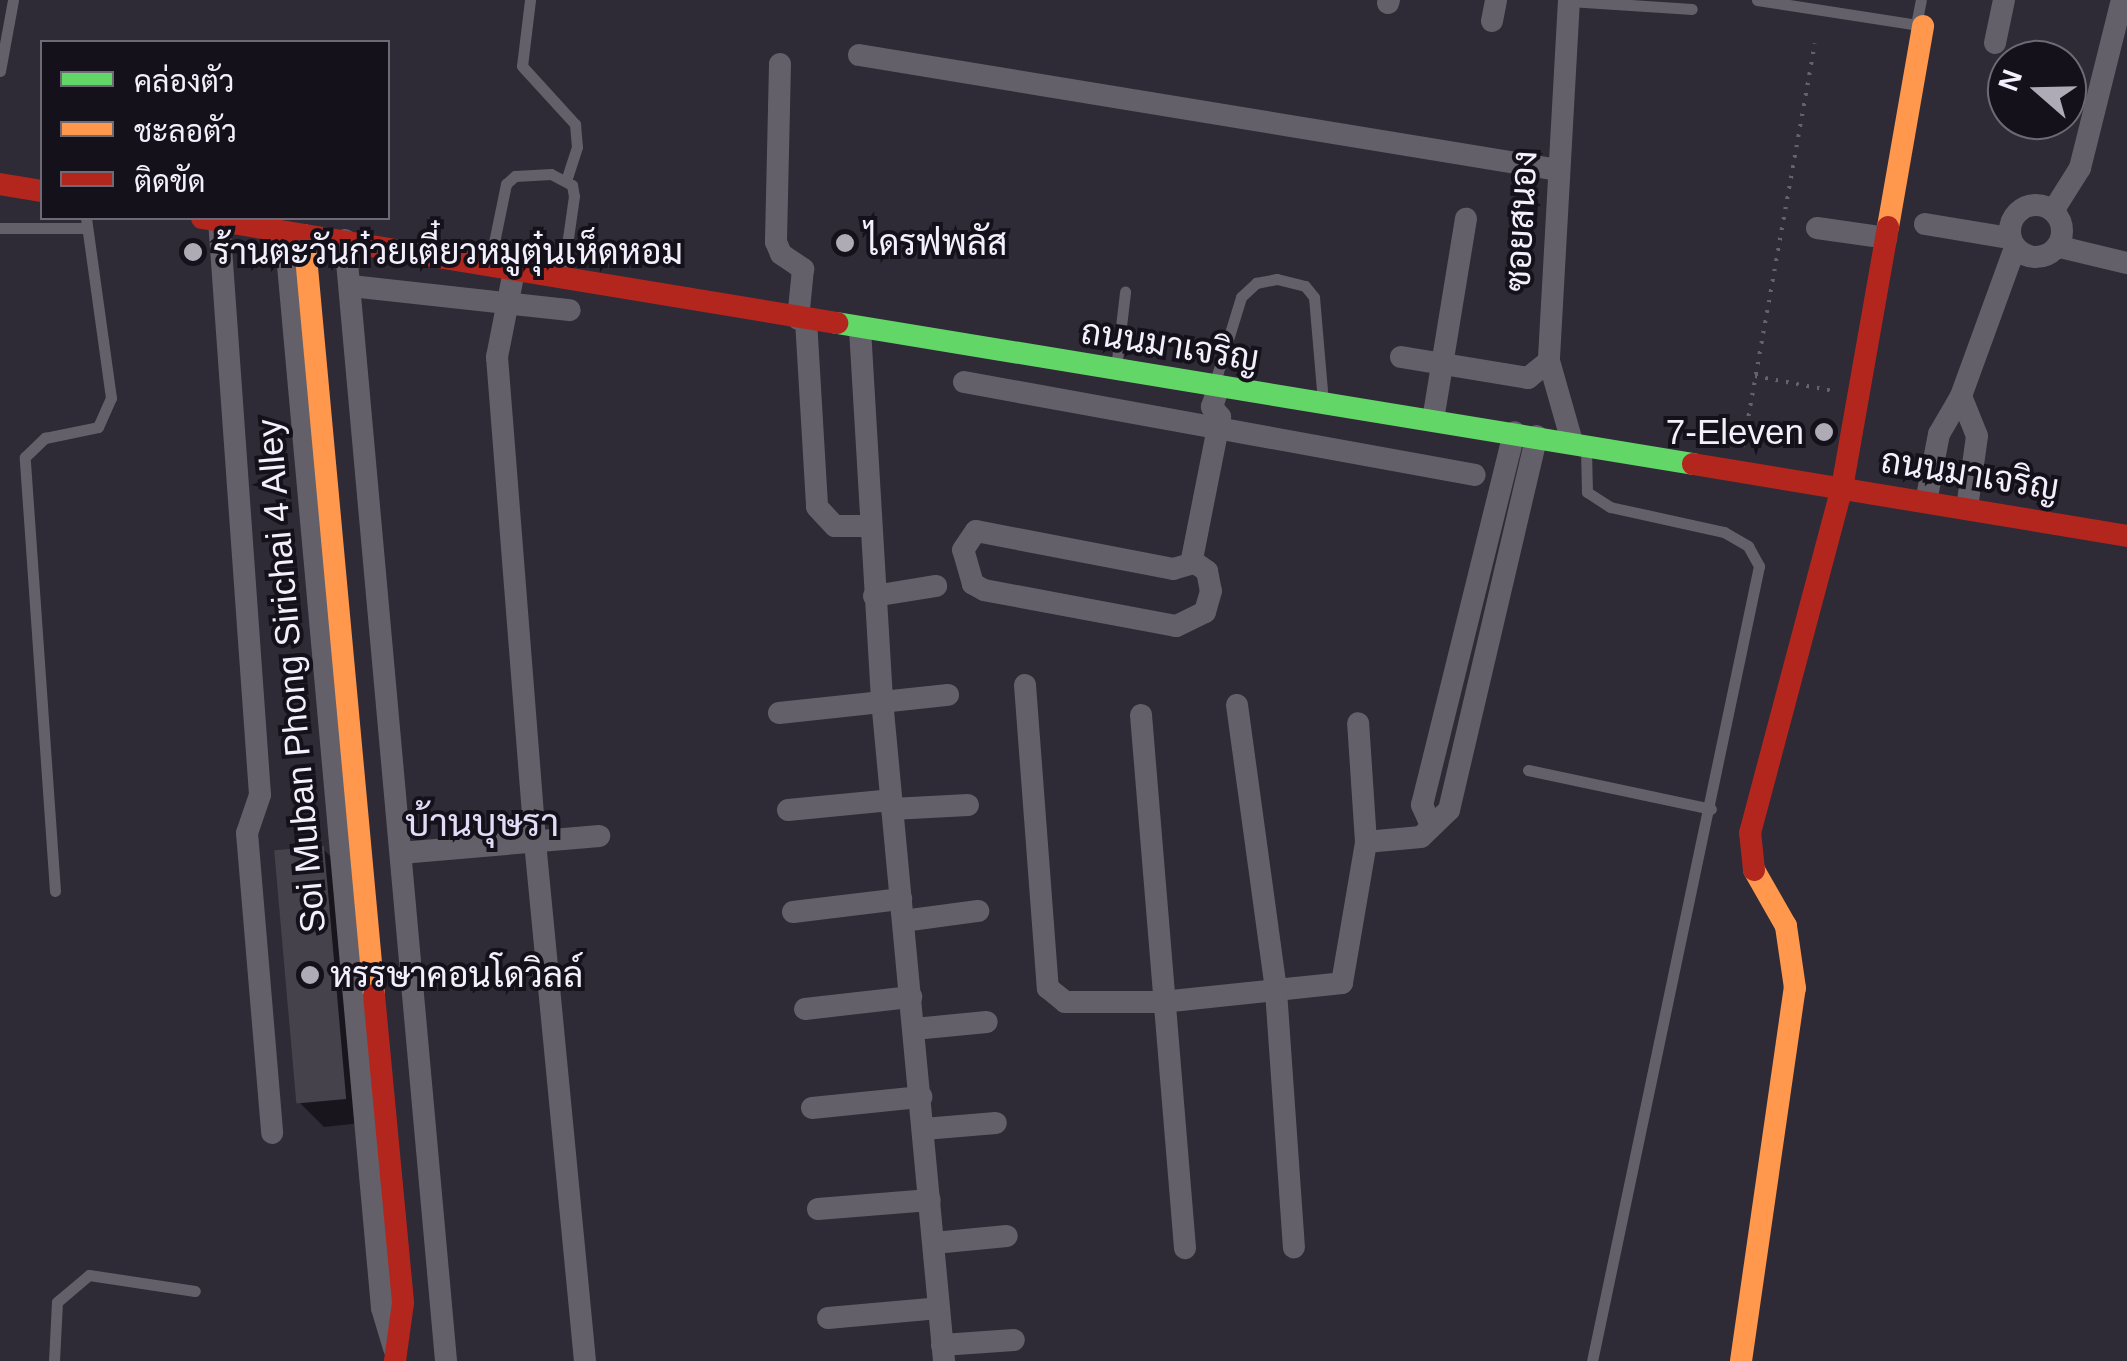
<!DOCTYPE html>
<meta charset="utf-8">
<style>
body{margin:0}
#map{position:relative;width:2127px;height:1361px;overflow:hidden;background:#2e2a36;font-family:Arial,Sarabun,sans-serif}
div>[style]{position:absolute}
.shadow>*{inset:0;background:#0007}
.building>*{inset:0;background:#45424b;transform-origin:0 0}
.path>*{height:4px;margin-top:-2px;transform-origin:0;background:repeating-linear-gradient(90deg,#65626b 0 2.5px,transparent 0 10.5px)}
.lane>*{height:11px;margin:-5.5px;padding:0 5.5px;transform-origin:5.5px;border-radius:5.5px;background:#636069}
.street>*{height:22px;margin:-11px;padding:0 11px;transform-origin:11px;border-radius:11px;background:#636069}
.street>.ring{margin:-11px;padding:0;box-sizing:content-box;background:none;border:22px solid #636069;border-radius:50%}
.fast>*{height:22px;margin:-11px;padding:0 11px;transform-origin:11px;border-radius:11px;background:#63d668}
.slow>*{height:22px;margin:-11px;padding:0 11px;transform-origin:11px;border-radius:11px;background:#ff974d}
.jam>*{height:22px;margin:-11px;padding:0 11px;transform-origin:11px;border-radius:11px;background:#b3261e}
.dots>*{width:28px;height:28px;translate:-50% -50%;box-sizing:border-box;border:5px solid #14111a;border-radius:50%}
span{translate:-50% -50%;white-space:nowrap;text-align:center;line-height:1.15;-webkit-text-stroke:8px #14111a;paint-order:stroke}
.street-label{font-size:35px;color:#f3f0fd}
.poi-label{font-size:35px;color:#f3f0fd}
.left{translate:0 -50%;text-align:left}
.right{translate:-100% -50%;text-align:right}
.neighbourhood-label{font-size:38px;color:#e3dcf6}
.legend{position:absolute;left:40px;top:40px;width:350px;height:180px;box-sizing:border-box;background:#14111a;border:2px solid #6d6a75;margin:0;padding:12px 18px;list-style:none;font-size:30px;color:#f3f0fd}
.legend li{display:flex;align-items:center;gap:20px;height:50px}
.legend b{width:50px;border:2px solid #6d6a75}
.north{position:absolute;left:1987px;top:40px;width:100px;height:100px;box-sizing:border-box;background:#14111a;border:2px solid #6d6a75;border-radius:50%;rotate:290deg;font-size:28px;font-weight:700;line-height:40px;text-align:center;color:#f3f0fd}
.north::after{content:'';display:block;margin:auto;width:35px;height:45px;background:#aeabb7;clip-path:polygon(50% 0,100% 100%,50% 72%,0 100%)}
</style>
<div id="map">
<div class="shadow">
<i style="clip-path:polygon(323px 849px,347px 873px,369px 1122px,324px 1127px,300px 1103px)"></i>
</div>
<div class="building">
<i style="left:324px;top:846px;width:254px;height:50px;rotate:85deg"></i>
</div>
<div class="path">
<i style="left:1755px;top:376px;width:80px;rotate:10.8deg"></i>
<i style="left:1743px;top:447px;width:410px;rotate:-79.9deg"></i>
</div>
<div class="lane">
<i style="left:530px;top:0;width:66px;rotate:96.9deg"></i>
<i style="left:522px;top:66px;width:79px;rotate:47.6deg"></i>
<i style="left:575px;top:124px;width:23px;rotate:85deg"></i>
<i style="left:577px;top:147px;width:35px;rotate:108deg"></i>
<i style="left:1757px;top:0;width:164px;rotate:8.8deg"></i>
<i style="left:1569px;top:1px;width:123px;rotate:3.7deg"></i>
<i style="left:1916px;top:25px;width:25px;rotate:-79deg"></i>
<i style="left:0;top:71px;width:72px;rotate:-79.6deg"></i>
<i style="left:0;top:228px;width:84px"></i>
<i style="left:490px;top:262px;width:80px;rotate:-78.4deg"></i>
<i style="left:506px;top:184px;width:12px;rotate:-42deg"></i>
<i style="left:515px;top:176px;width:36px;rotate:-3deg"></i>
<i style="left:551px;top:174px;width:24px;rotate:28deg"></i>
<i style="left:572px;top:185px;width:11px;rotate:80deg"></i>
<i style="left:574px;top:196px;width:78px;rotate:98.1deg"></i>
<i style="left:1116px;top:368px;width:77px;rotate:-83.2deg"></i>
<i style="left:1214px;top:385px;width:92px;rotate:-72.9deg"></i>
<i style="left:1241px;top:297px;width:21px;rotate:-43deg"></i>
<i style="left:1256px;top:283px;width:21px;rotate:-11deg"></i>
<i style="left:1277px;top:279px;width:29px;rotate:14deg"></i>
<i style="left:1305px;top:286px;width:14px;rotate:51deg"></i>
<i style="left:1314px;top:297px;width:104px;rotate:85.1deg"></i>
<i style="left:1586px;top:449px;width:43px;rotate:88.7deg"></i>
<i style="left:1587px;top:492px;width:27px;rotate:33deg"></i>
<i style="left:1610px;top:507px;width:117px;rotate:12.4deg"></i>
<i style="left:1724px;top:532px;width:28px;rotate:30deg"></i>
<i style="left:1748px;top:546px;width:23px;rotate:61deg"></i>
<i style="left:1759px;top:566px;width:812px;rotate:101.86deg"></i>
<i style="left:1528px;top:770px;width:187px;rotate:12deg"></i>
<i style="left:55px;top:891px;width:435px;rotate:-94deg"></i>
<i style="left:25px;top:457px;width:28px;rotate:-44deg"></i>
<i style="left:45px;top:438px;width:54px;rotate:-11.7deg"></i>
<i style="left:98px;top:427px;width:32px;rotate:-66deg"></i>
<i style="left:111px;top:398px;width:182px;rotate:-97.9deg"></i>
<i style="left:54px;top:1361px;width:59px;rotate:-87.1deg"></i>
<i style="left:57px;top:1302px;width:42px;rotate:-40.2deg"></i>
<i style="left:89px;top:1275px;width:107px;rotate:8.6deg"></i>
</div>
<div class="street">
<i style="left:1569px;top:0;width:362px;rotate:93.2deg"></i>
<i style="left:1549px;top:361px;width:84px;rotate:74.1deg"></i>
<i style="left:1388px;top:3px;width:3px;rotate:-72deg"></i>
<i style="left:1492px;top:21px;width:21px;rotate:-79deg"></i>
<i style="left:1995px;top:43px;width:44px;rotate:-78.2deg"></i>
<i style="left:859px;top:55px;width:708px;rotate:9.34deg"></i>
<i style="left:780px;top:64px;width:178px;rotate:91.3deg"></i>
<i style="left:776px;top:242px;width:13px;rotate:67deg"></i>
<i style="left:781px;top:254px;width:27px;rotate:34deg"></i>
<i style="left:803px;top:269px;width:50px;rotate:95.7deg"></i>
<i class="ring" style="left:2010px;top:205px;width:30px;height:30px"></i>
<i style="left:2053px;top:211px;width:51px;rotate:-57.9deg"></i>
<i style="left:2080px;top:168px;width:173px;rotate:-76deg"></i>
<i style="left:219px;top:220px;width:576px;rotate:85.92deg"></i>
<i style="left:260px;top:795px;width:40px;rotate:108.9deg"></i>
<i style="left:247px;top:833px;width:301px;rotate:85.2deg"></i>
<i style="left:1925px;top:224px;width:86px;rotate:9.4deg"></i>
<i style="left:1817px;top:228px;width:70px;rotate:8.2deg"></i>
<i style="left:285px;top:232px;width:1080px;rotate:84.85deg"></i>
<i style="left:382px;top:1308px;width:42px;rotate:73.3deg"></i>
<i style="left:345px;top:240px;width:1126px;rotate:84.85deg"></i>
<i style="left:2060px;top:247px;width:69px;rotate:13.4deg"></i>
<i style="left:514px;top:271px;width:88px;rotate:101.2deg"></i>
<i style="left:497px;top:357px;width:486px;rotate:85.5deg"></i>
<i style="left:535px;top:842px;width:521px;rotate:84.5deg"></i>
<i style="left:351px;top:286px;width:220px;rotate:6.3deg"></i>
<i style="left:806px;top:320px;width:187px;rotate:86.6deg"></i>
<i style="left:817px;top:507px;width:26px;rotate:47deg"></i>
<i style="left:835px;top:526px;width:34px"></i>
<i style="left:860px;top:329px;width:372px;rotate:86.6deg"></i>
<i style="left:882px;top:700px;width:664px;rotate:84.64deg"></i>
<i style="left:1401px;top:357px;width:129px;rotate:9.4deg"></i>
<i style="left:1528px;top:378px;width:27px;rotate:-39deg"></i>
<i style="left:964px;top:382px;width:519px;rotate:10.31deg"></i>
<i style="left:1961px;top:396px;width:43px;rotate:68.2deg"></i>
<i style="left:1977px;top:436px;width:73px;rotate:97.9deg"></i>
<i style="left:1433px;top:420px;width:204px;rotate:-80.7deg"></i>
<i style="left:1926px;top:502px;width:69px;rotate:-79.2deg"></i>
<i style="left:1939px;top:434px;width:44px;rotate:-59.9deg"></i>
<i style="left:1961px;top:396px;width:158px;rotate:-70deg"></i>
<i style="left:1194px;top:562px;width:16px;rotate:35deg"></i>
<i style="left:1207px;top:571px;width:20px;rotate:79deg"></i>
<i style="left:1211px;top:591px;width:22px;rotate:106deg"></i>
<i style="left:1205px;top:612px;width:32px;rotate:154deg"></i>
<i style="left:1176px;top:626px;width:195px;rotate:-169.4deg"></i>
<i style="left:984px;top:590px;width:13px;rotate:-151deg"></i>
<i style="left:973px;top:584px;width:35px;rotate:-106deg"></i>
<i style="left:963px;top:550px;width:23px;rotate:-56deg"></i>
<i style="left:976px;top:531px;width:201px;rotate:10.9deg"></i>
<i style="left:1173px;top:569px;width:19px;rotate:-16deg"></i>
<i style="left:1191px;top:564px;width:150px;rotate:-78.8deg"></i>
<i style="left:1220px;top:417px;width:13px;rotate:-129deg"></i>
<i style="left:1212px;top:407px;width:19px;rotate:-72deg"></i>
<i style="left:874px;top:596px;width:63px;rotate:-9.2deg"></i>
<i style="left:1025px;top:685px;width:304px;rotate:85.7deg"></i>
<i style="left:1048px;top:988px;width:22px;rotate:39deg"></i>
<i style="left:1065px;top:1002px;width:97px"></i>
<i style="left:1162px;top:1002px;width:181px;rotate:-6deg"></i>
<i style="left:1342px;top:983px;width:143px;rotate:-80.3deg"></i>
<i style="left:1366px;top:842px;width:119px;rotate:-93.8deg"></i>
<i style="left:1237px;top:705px;width:289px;rotate:82.2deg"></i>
<i style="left:1276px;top:991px;width:257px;rotate:86deg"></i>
<i style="left:779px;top:713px;width:170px;rotate:-6.1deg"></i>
<i style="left:1141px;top:715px;width:535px;rotate:85.28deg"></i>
<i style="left:892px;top:809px;width:76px;rotate:-3deg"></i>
<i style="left:788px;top:810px;width:103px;rotate:-5.5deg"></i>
<i style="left:1430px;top:823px;width:20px;rotate:-114deg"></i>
<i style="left:1422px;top:805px;width:384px;rotate:-76.1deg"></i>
<i style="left:1366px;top:842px;width:55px;rotate:-5.2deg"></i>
<i style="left:1421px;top:837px;width:39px;rotate:-44deg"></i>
<i style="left:1449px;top:810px;width:384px;rotate:-76.8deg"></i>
<i style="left:401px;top:853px;width:199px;rotate:-4.9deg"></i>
<i style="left:793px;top:912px;width:109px;rotate:-6.9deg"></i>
<i style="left:903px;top:921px;width:76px;rotate:-7.6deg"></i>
<i style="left:805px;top:1009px;width:107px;rotate:-6.5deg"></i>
<i style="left:914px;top:1029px;width:73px;rotate:-5.5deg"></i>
<i style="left:812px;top:1108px;width:110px;rotate:-5.8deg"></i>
<i style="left:924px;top:1129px;width:72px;rotate:-4.8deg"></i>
<i style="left:818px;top:1209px;width:112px;rotate:-4.6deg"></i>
<i style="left:934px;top:1243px;width:73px;rotate:-5.5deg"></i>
<i style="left:828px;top:1318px;width:111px;rotate:-5.1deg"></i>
<i style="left:942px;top:1345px;width:72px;rotate:-4deg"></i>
</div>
<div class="fast">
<i style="left:837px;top:323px;width:868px;rotate:9.35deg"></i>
</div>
<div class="slow">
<i style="left:1888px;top:227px;width:204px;rotate:-80.1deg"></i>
<i style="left:304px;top:235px;width:763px;rotate:84.74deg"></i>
<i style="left:1741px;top:1361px;width:377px;rotate:-81.8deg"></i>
<i style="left:1795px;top:988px;width:63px;rotate:-98.3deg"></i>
<i style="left:1786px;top:926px;width:64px;rotate:-119.7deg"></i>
</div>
<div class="jam">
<i style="left:0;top:184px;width:43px;rotate:9.5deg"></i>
<i style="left:202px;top:218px;width:644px;rotate:9.39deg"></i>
<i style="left:1693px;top:464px;width:440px;rotate:9.4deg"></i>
<i style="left:1754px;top:870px;width:37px;rotate:-96deg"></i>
<i style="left:1750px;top:833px;width:357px;rotate:-75.1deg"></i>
<i style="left:1842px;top:488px;width:265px;rotate:-80deg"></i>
<i style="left:374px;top:995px;width:309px;rotate:84.6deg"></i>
<i style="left:403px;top:1303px;width:59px;rotate:97.9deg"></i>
</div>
<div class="dots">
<i style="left:845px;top:243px;background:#aeabb7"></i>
<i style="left:193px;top:252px;background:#aeabb7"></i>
<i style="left:1824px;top:432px;background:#aeabb7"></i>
<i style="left:310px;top:975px;background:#aeabb7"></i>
</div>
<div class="street-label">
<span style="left:1521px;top:221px;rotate:-87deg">ซอยสนอง</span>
<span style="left:1170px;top:345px;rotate:9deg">ถนนมาเจริญ</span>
<span style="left:1970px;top:474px;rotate:9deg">ถนนมาเจริญ</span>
<span style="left:291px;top:676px;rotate:-95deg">Soi Muban Phong Sirichai 4 Alley</span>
</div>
<div class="poi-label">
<span class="left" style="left:865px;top:243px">ไดรฟพลัส</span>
<span class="left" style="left:213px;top:252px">ร้านตะวันก๋วยเตี๋ยวหมูตุ๋นเห็ดหอม</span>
<span class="right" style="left:1804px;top:432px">7-Eleven</span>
<span class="left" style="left:330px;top:975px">หรรษาคอนโดวิลล์</span>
</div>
<div class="neighbourhood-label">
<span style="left:482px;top:824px">บ้านบุษรา</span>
</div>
<ul class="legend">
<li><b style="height:12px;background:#63d668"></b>คล่องตัว</li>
<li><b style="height:12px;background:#ff974d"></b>ชะลอตัว</li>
<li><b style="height:12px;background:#b3261e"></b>ติดขัด</li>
</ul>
<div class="north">N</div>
</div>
